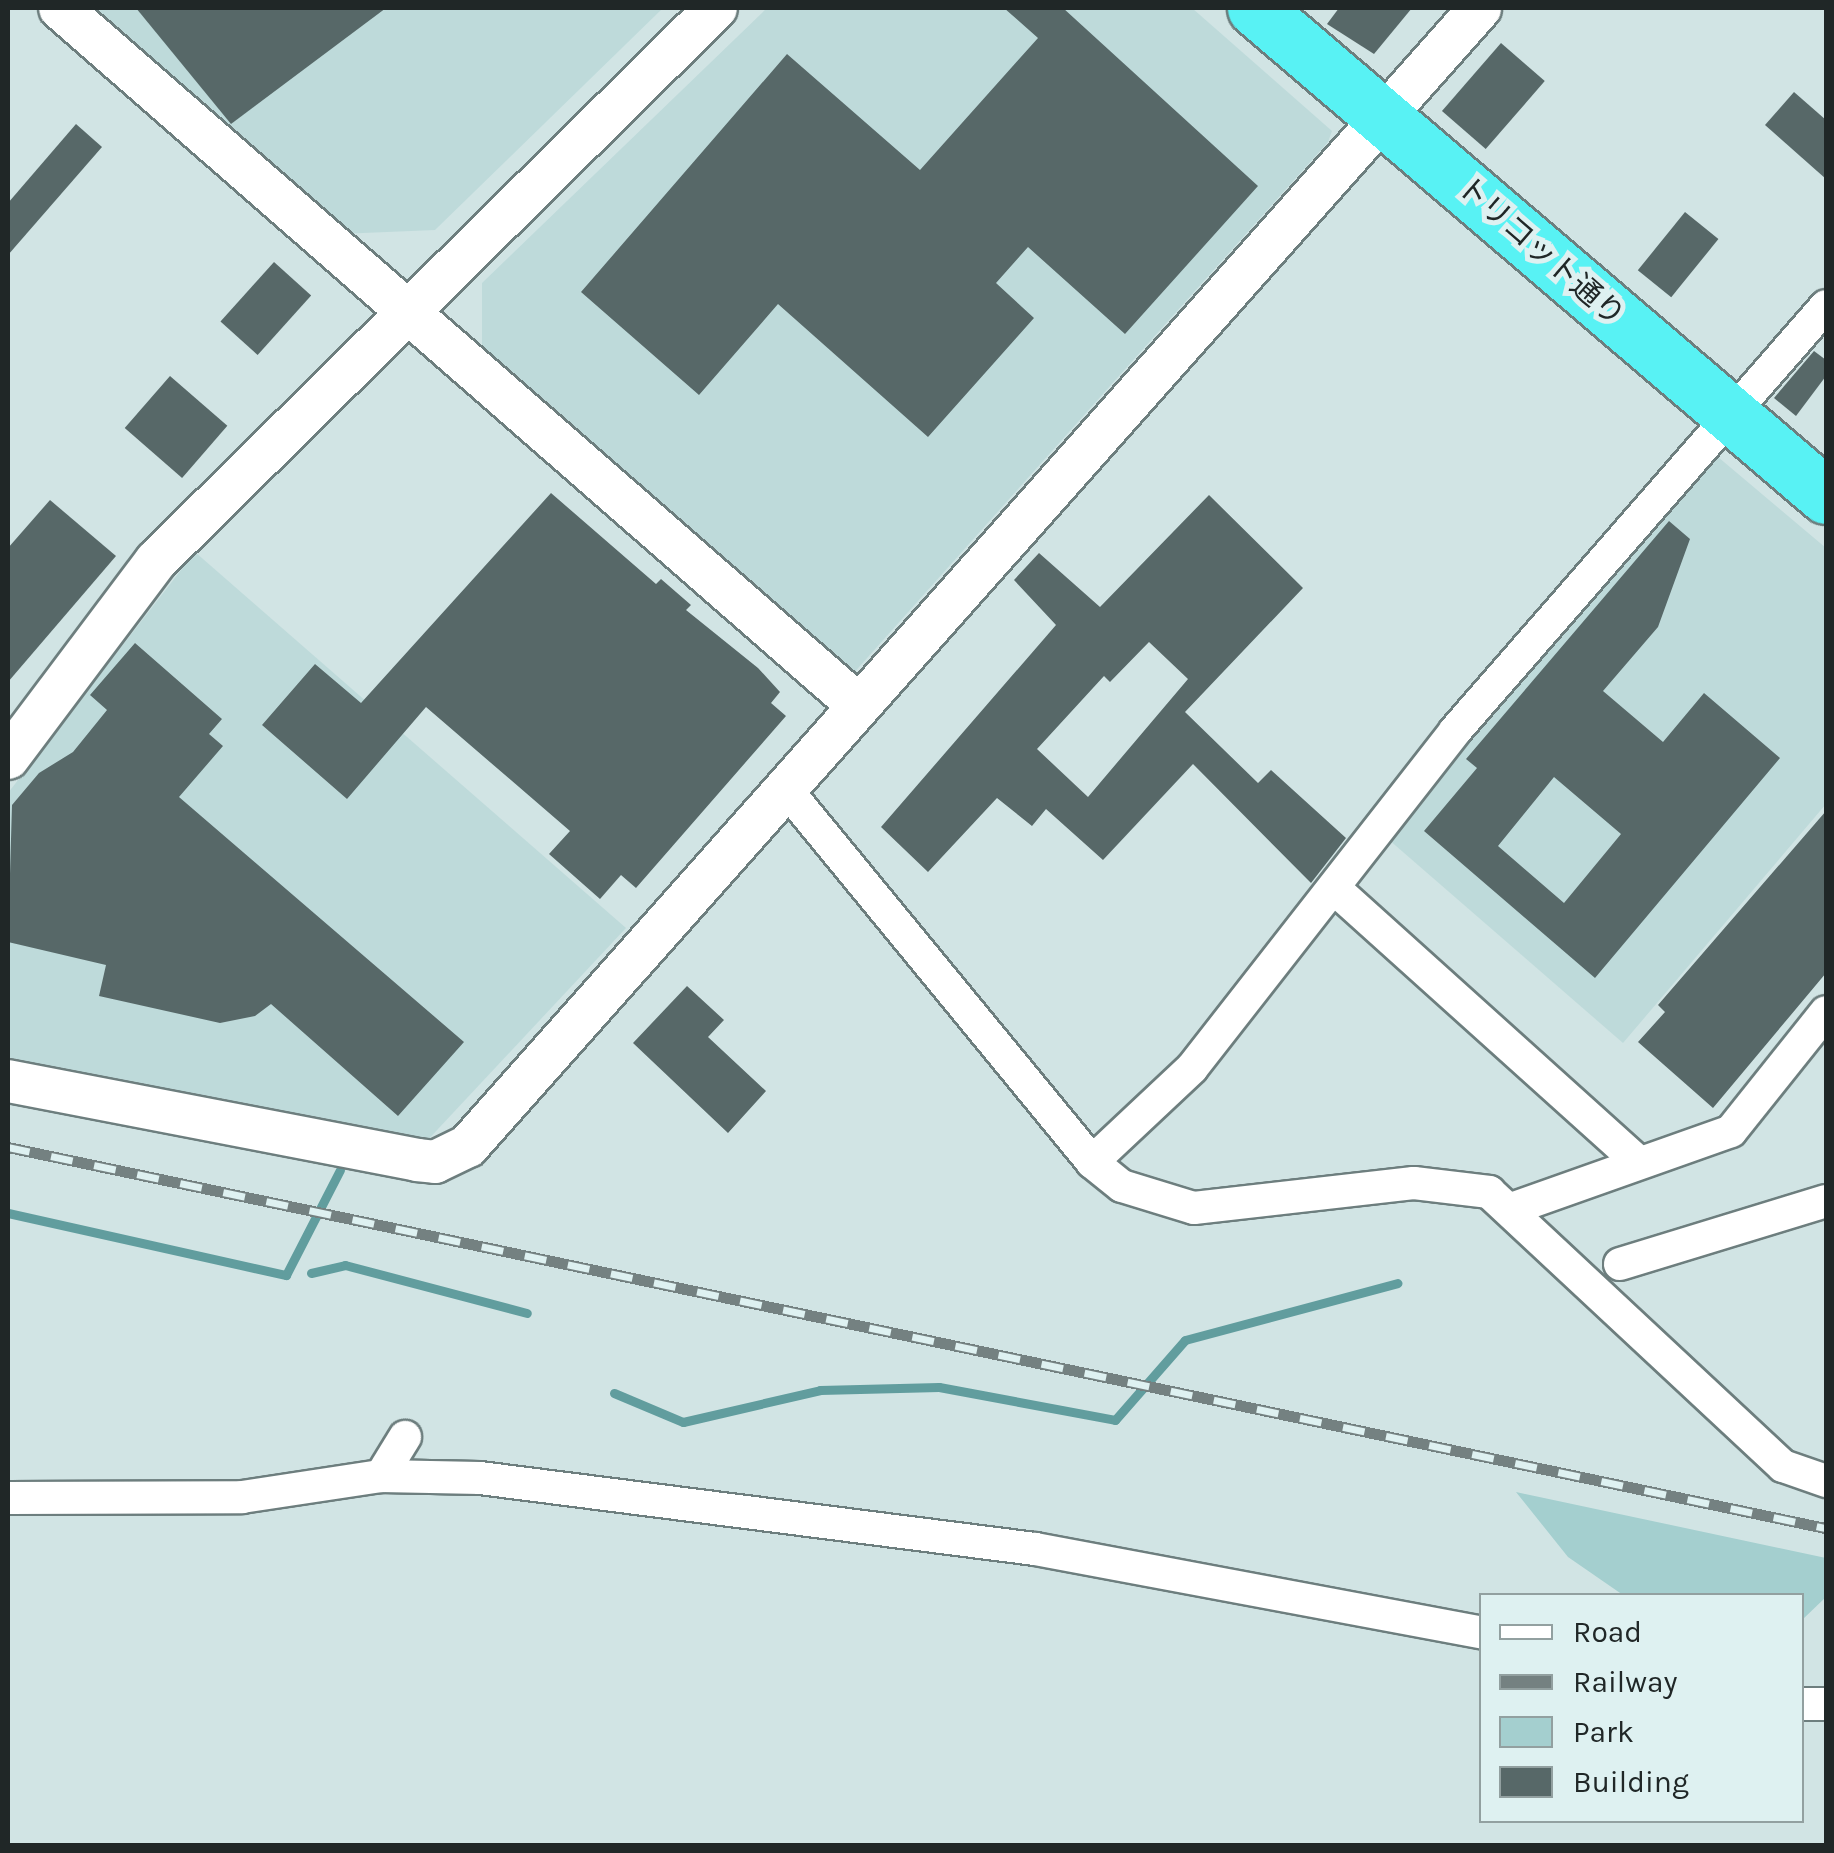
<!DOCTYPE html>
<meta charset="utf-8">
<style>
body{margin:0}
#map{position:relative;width:1834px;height:1853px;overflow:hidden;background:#d1e4e4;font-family:Karla,"Noto Sans JP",sans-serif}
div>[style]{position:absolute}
.built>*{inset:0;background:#bedada}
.green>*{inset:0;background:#a4cfcf}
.stream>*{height:9px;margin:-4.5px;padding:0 4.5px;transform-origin:4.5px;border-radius:4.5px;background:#619d9e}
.building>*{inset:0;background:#576868;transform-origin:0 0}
.roads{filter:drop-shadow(2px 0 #6d7e7e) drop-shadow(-2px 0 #6d7e7e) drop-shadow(0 2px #6d7e7e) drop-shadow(0 -2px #6d7e7e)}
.minor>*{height:32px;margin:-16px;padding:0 16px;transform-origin:16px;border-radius:16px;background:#fff}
.tertiary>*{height:42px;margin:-21px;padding:0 21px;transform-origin:21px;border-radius:21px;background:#fff}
.trunk>*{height:55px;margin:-27.5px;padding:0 27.5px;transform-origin:27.5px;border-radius:27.5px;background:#58f2f4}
.rail>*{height:11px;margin-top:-5.5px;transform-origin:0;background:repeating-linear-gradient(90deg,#def1f1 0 22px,#748181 0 44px);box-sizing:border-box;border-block:2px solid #748181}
span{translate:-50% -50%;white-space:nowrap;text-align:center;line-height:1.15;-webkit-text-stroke:10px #def1f1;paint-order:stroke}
.street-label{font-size:30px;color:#202727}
.frame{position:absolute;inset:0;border:10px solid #202727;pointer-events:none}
.legend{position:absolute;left:1479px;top:1593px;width:325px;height:230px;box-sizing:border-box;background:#def1f1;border:2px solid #92a0a0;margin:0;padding:12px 18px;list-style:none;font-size:30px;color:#202727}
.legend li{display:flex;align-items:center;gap:20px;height:50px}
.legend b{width:50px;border:2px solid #92a0a0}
</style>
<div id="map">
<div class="built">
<i style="clip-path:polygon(84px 8px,663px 8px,435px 230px,339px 234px)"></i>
<i style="clip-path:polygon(767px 8px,1192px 8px,1332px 131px,1328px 142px,851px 676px,482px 361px,482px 283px)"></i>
<i style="clip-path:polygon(1718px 457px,1826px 548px,1826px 804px,1623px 1043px,1388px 839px,1510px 687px)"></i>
<i style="clip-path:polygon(195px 552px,626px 928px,424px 1144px,8px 1064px,8px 793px)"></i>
</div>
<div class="green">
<i style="clip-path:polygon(1516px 1492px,1826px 1558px,1826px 1597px,1802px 1620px,1802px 1596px,1623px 1595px,1568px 1557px)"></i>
</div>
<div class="stream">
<i style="left:8px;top:1213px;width:285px;rotate:12.6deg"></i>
<i style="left:286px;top:1275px;width:118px;rotate:-62.8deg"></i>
<i style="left:311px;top:1273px;width:35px;rotate:-13deg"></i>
<i style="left:345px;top:1265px;width:188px;rotate:14.8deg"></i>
<i style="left:614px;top:1393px;width:75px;rotate:22.8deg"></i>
<i style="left:683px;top:1422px;width:141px;rotate:-13.1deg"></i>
<i style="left:820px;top:1390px;width:119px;rotate:-1.4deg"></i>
<i style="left:939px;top:1387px;width:179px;rotate:10.6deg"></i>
<i style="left:1115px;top:1420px;width:106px;rotate:-48.8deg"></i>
<i style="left:1185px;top:1340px;width:220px;rotate:-15deg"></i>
</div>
<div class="building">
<i style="clip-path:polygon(136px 8px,386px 8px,231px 124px)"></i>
<i style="clip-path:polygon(1004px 8px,1063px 8px,1258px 186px,1125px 334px,1028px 247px,996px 283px,1034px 318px,928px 437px,778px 304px,699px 395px,581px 292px,787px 54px,920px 170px,1038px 38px)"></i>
<i style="clip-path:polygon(1339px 8px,1412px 8px,1374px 54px,1327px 24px)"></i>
<i style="left:1501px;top:43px;width:58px;height:90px;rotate:41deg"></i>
<i style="clip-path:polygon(1794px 92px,1826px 120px,1826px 179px,1765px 125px)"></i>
<i style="clip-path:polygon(76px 124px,102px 147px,8px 255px,8px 203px)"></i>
<i style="left:1685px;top:212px;width:43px;height:75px;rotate:39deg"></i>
<i style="left:274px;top:262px;width:50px;height:80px;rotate:42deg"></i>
<i style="clip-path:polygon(1814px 351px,1826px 360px,1826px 376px,1796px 416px,1774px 398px)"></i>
<i style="left:170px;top:376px;width:76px;height:69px;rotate:41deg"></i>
<i style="clip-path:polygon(551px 493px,656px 584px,661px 579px,691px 605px,686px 610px,758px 668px,780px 692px,771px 703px,786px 716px,636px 888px,621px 875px,600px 899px,549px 854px,570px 831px,426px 707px,347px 799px,262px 725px,315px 664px,361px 703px)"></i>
<i style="clip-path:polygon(evenodd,1209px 495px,1303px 588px,1185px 712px,1258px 783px,1271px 770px,1346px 838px,1311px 883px,1193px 764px,1103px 860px,1046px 809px,1032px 826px,997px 798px,928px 872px,881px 827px,1056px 625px,1014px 580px,1039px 553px,1100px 607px,1209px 495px,1149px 642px,1188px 679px,1088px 797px,1037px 749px,1104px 676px,1110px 682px,1149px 642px)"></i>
<i style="clip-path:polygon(50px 500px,116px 556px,8px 682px,8px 548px)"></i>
<i style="clip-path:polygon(evenodd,1669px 521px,1690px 539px,1658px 627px,1603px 691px,1663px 742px,1704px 693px,1780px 758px,1595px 978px,1424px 831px,1477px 768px,1466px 759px,1669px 521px,1554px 777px,1621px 834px,1564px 903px,1498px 846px,1554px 777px)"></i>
<i style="clip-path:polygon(135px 643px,222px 719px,209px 734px,223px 746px,179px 797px,464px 1042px,398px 1116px,271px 1004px,255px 1016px,220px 1023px,99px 996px,106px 965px,8px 942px,12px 805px,39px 773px,73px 752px,107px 710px,90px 695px)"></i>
<i style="clip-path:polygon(1826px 811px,1826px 973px,1713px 1108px,1638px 1042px,1665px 1012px,1658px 1005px)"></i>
<i style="clip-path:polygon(687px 986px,724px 1020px,708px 1037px,766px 1091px,728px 1133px,633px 1043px)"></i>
</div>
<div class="roads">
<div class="minor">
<i style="left:785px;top:788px;width:484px;rotate:50.6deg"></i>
<i style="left:1092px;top:1162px;width:137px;rotate:-43.2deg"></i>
<i style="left:1192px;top:1068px;width:427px;rotate:-52deg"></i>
<i style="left:1455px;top:731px;width:564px;rotate:-48.88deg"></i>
<i style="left:1335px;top:889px;width:409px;rotate:42deg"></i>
<i style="left:1092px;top:1162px;width:38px;rotate:39deg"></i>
<i style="left:1122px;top:1186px;width:75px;rotate:17deg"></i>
<i style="left:1194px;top:1208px;width:221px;rotate:-6.5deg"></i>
<i style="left:1414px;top:1183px;width:76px;rotate:6.8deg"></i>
<i style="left:1489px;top:1192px;width:402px;rotate:43deg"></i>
<i style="left:1783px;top:1466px;width:46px;rotate:19.2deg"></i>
<i style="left:1514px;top:1208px;width:230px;rotate:-19.5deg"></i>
<i style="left:1731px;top:1131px;width:152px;rotate:-51.4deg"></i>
<i style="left:1620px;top:1264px;width:215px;rotate:-17deg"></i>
<i style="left:381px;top:1476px;width:46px;rotate:-58.4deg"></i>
<i style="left:8px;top:1498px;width:234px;rotate:-0.2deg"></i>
<i style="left:242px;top:1497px;width:141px;rotate:-8.6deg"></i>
<i style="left:381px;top:1476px;width:99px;rotate:1.2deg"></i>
<i style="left:480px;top:1478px;width:560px;rotate:7.29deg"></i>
<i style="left:1035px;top:1549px;width:455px;rotate:10.6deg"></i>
<i style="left:1802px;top:1704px;width:24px"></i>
</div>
<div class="tertiary">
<i style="left:60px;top:8px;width:1060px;rotate:41.14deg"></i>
<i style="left:8px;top:758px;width:246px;rotate:-53.1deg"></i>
<i style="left:156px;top:561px;width:787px;rotate:-44.64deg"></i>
<i style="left:8px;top:1081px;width:417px;rotate:10.9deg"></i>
<i style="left:417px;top:1160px;width:18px;rotate:6deg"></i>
<i style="left:435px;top:1162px;width:37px;rotate:-26deg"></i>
<i style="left:468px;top:1146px;width:1523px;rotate:-48.35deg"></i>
</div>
<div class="trunk">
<i style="left:1255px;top:8px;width:751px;rotate:40.52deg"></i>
</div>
</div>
<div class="rail">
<i style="left:8px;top:1147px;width:1857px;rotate:11.84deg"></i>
</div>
<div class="street-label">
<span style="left:1541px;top:251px;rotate:41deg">トリコット通り</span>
</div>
<div class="frame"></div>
<ul class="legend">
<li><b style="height:12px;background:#fff"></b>Road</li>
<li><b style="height:12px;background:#748181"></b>Railway</li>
<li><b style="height:28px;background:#a4cfcf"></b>Park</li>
<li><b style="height:28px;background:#576868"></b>Building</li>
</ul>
</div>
